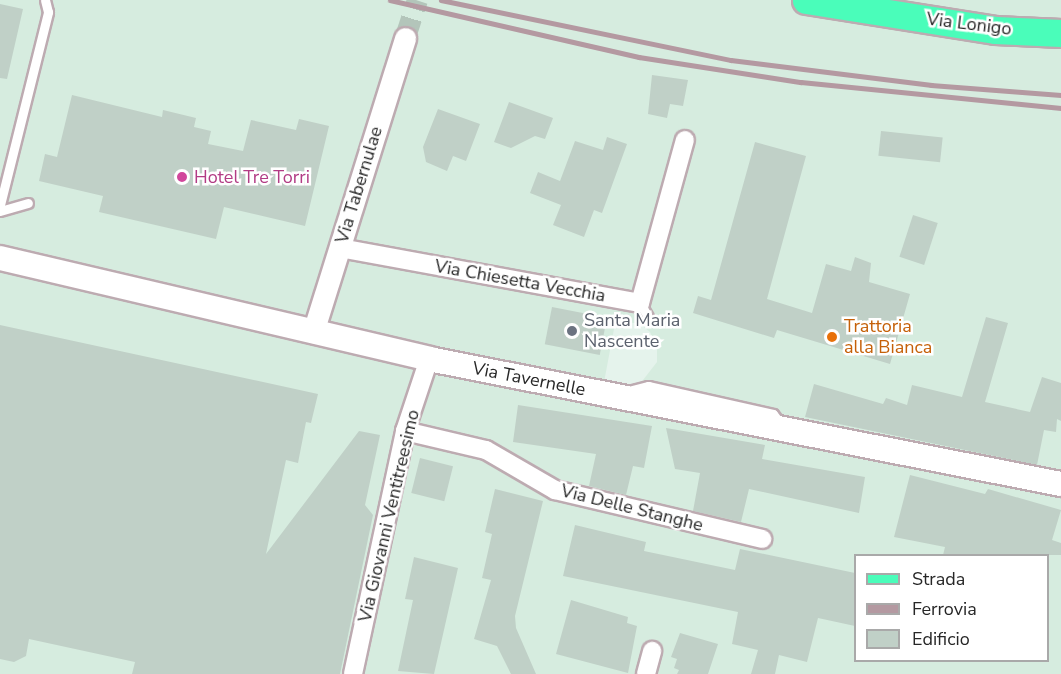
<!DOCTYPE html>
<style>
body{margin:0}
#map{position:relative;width:1061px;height:674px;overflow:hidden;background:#d6ecdf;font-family:"Nunito Sans",sans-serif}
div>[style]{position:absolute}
.plaza>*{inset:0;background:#e5f3ec}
.building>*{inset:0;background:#c0d0c7;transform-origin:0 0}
.tertiary-tunnel>*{height:21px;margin-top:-10.5px;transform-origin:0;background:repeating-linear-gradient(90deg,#b3c5ba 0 21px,transparent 0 31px)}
.roads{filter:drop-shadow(2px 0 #bdabb1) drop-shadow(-2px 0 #bdabb1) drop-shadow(0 2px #bdabb1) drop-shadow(0 -2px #bdabb1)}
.service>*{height:9px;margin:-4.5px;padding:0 4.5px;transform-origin:4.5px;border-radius:4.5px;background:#fff}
.minor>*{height:18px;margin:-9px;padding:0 9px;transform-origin:9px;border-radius:9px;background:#fff}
.tertiary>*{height:21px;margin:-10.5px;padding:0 10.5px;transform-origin:10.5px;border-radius:10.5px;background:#fff}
.secondary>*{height:24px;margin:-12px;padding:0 12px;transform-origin:12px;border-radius:12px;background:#fff}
.primary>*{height:27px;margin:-13.5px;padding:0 13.5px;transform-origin:13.5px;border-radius:13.5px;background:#4afdba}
.rail>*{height:4.5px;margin:-2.25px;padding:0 2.25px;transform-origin:2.25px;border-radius:2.25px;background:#b499a1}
.dots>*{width:16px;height:16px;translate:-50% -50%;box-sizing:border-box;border:3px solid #fff;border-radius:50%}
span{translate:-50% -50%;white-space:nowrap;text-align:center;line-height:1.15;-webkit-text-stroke:5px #fff;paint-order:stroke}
.street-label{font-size:18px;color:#272727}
.hotel-label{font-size:18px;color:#b23c85}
.left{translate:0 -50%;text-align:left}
.worship-label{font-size:18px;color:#5b616d}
.food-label{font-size:18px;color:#c56008}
.legend{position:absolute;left:854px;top:554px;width:195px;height:108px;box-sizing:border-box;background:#fff;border:2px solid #a9a9a9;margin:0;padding:8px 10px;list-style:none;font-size:18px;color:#272727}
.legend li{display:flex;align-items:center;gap:12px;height:30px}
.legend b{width:30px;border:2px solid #a9a9a9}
</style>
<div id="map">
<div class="plaza">
<i style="clip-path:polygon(628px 322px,640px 324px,650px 332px,657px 347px,657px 362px,636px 389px,602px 393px,614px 329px,615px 325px)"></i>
</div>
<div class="building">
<i style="clip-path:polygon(0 4px,23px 9px,7px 79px,0 78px)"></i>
<i style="clip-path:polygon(652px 75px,688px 80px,683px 106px,670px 104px,667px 118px,648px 114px)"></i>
<i style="clip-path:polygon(72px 95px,162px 117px,163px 110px,196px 118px,194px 127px,211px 131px,208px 144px,243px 151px,251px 120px,296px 130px,299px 119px,329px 126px,305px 226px,224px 207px,216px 239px,99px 212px,103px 196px,39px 181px,45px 154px,57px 157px)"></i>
<i style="clip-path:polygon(509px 102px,553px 118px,545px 139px,535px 136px,511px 148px,494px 142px)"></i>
<i style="clip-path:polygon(438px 109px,480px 124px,466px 161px,453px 156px,447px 171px,426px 162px,423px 147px)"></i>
<i style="left:881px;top:131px;width:62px;height:25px;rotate:6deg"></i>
<i style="clip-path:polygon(607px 137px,627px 144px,602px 213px,594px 210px,584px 237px,553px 225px,561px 205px,530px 193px,538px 172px,560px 181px,575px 141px,603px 150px)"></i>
<i style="clip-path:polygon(755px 142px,806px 156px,767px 299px,812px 313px,826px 264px,851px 271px,855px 257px,871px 263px,869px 282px,910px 294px,890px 364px,777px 330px,774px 338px,693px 313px,698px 296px,711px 300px)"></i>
<i style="left:913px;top:215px;width:26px;height:44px;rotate:18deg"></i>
<i style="left:552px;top:307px;width:56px;height:38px;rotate:11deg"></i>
<i style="clip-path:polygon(986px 317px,1008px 323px,985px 402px,1030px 412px,1042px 377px,1061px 383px,1061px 421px,1057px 419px,1056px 432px,1044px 430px,1037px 465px,805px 417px,814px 384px,883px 404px,886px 398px,907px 405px,912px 385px,962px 397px)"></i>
<i style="clip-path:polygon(0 325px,318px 394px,311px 423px,306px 422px,298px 463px,286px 460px,266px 554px,359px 431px,380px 435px,365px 505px,373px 515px,340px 674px,132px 674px,135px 662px,29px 639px,26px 656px,14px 662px,0 659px)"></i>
<i style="clip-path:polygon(518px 405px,652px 426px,644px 468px,633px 466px,626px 495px,589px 486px,596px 454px,513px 442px)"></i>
<i style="clip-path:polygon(666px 428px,765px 445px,762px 459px,865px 477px,859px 513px,749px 489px,741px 522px,693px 511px,700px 473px,675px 469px)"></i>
<i style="left:420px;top:458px;width:34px;height:36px;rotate:14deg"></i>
<i style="clip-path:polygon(910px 475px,985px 494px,988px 489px,1061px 510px,1052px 540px,1061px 543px,1061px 555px,943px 555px,945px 547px,894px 537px)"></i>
<i style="clip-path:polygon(495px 489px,543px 501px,515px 616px,516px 628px,536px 674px,511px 674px,497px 646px,474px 639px,491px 580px,482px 578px,492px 534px,485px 532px)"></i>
<i style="clip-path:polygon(575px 525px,646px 542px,644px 551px,735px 570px,740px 549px,855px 573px,855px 626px,818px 618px,807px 662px,779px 655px,775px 674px,751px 674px,758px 650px,732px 644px,738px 612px,563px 576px)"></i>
<i style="clip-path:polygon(414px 557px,458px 568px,434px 674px,398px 671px,413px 600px,405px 599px)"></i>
<i style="clip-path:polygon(571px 600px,628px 617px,627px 623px,637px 626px,628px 673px,556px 654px)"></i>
<i style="clip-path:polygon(680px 633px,718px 644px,708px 674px,677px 674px,679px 670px,674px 668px,677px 659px,671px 657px)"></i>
</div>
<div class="tertiary-tunnel">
<i style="left:405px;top:38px;width:40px;rotate:-72deg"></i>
</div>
<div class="roads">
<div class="service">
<i style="left:0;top:205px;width:199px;rotate:-76deg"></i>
<i style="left:48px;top:12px;width:12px;rotate:-104deg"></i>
<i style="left:0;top:211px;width:29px;rotate:-16deg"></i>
<i style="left:640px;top:303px;width:16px;rotate:60deg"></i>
<i style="left:628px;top:391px;width:21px;rotate:-14deg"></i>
<i style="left:648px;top:386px;width:128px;rotate:12.6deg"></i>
<i style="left:773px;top:414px;width:11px;rotate:52deg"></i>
</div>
<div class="minor">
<i style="left:340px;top:248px;width:305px;rotate:10.4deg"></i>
<i style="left:640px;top:303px;width:169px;rotate:-74.6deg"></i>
<i style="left:405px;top:431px;width:83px;rotate:13.2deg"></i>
<i style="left:486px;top:450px;width:80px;rotate:30.1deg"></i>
<i style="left:555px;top:490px;width:213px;rotate:13.3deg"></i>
<i style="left:353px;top:674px;width:249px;rotate:-77.9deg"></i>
<i style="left:405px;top:431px;width:76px;rotate:-71.6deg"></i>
<i style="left:646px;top:674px;width:24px;rotate:-75deg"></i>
</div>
<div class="tertiary">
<i style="left:313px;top:332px;width:308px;rotate:-72.6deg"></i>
</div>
<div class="secondary">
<i style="left:0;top:258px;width:441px;rotate:13.2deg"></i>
<i style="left:429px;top:359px;width:644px;rotate:11.19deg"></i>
</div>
<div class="primary">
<i style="left:806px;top:0;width:191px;rotate:9deg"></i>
<i style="left:995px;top:30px;width:66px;rotate:2.6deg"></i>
</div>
</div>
<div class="rail">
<i style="left:390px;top:0;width:255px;rotate:12.9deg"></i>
<i style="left:639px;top:57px;width:164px;rotate:8.8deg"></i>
<i style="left:801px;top:82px;width:261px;rotate:5.7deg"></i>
<i style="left:441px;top:0;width:296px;rotate:11.7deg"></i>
<i style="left:731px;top:60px;width:202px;rotate:7.1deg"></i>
<i style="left:931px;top:85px;width:130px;rotate:4.4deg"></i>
</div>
<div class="dots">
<i style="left:182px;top:177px;background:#d1479c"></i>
<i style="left:572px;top:331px;background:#6b7280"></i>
<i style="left:832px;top:337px;background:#e8710a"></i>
</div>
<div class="street-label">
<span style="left:969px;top:24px;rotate:7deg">Via Lonigo</span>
<span style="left:359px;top:185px;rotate:-73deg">Via Tabernulae</span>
<span style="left:520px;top:281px;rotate:10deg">Via Chiesetta Vecchia</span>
<span style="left:529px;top:379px;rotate:11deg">Via Tavernelle</span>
<span style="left:632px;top:508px;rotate:14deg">Via Delle Stanghe</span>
<span style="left:389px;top:516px;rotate:-77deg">Via Giovanni Ventitreesimo</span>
</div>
<div class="hotel-label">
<span class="left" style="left:194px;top:177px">Hotel Tre Torri</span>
</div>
<div class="worship-label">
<span class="left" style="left:584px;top:331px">Santa Maria<br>Nascente</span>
</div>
<div class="food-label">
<span class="left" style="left:844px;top:337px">Trattoria<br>alla Bianca</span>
</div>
<ul class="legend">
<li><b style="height:8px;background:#4afdba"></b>Strada</li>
<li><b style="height:8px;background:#b499a1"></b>Ferrovia</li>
<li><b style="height:16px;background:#c0d0c7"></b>Edificio</li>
</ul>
</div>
